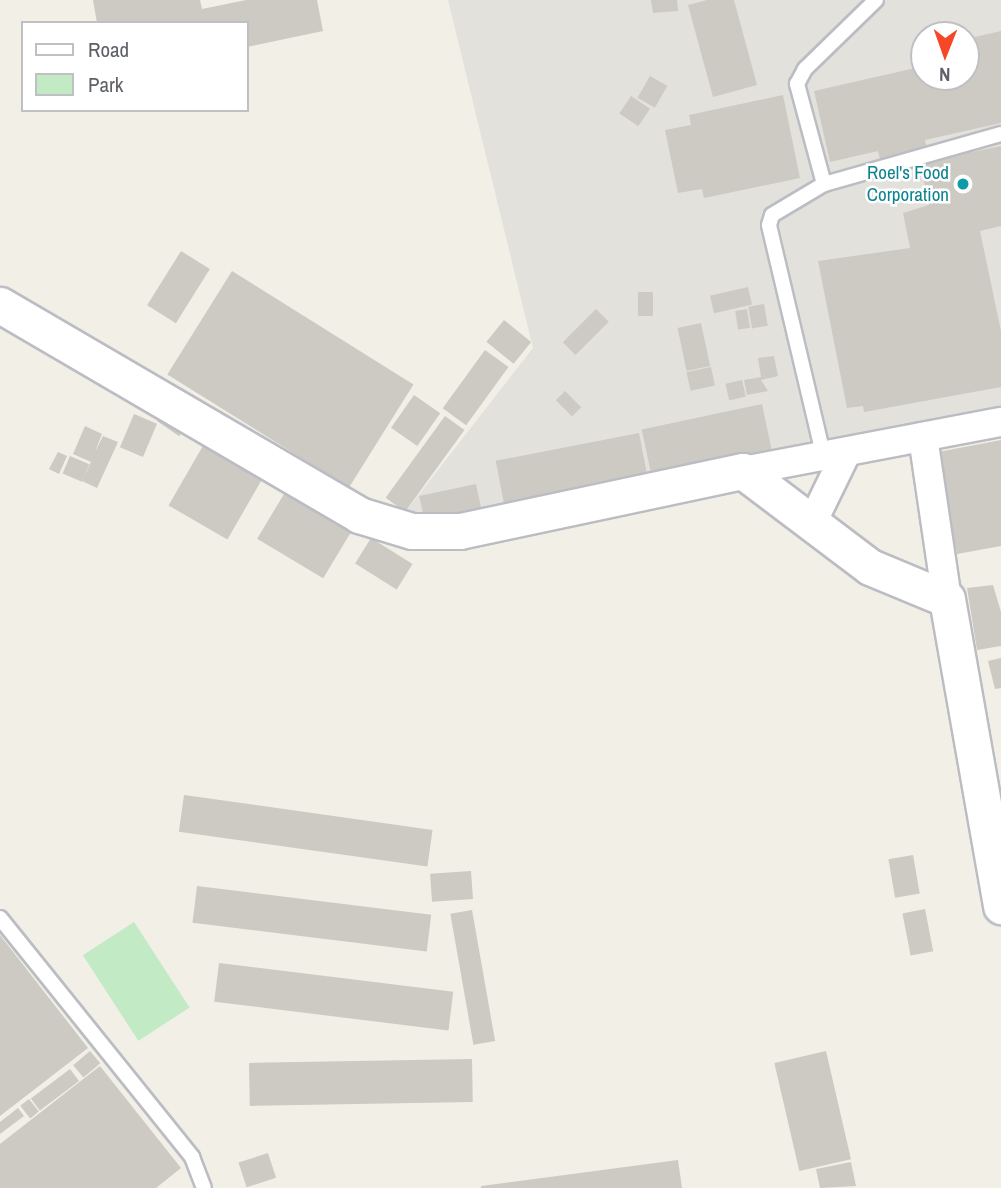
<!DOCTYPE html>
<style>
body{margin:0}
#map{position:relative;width:1001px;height:1188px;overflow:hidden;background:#f1efe6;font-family:"Archivo Narrow",sans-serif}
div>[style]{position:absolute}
.industrial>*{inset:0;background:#e2e1db}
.green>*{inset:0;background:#c1eac5;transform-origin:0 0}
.building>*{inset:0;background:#cccac3;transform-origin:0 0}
.roads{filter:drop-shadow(2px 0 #bbbdc3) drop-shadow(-2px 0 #bbbdc3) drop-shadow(0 2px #bbbdc3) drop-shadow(0 -2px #bbbdc3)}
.service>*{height:14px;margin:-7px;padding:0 7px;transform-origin:7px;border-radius:7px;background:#fff}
.minor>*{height:28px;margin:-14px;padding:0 14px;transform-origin:14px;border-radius:14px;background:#fff}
.tertiary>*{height:35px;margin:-17.5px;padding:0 17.5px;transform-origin:17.5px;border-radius:17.5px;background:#fff}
.dots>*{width:19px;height:19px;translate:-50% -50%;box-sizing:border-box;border:4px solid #fff;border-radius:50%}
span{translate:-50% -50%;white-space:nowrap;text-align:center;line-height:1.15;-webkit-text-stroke:5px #fff;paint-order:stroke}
.culture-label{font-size:19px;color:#0d838f}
.right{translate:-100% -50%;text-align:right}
.legend{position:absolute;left:21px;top:21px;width:228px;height:91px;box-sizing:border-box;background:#fff;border:2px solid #bfc0c3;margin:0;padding:9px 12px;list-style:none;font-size:21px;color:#5e6168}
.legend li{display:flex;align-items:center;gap:14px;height:35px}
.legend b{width:35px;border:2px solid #bfc0c3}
.north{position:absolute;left:910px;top:21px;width:70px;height:70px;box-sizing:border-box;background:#fff;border:2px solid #bfc0c3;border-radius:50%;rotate:181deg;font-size:19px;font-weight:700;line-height:28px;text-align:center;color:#5e6168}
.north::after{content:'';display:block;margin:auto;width:24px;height:32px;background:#f64728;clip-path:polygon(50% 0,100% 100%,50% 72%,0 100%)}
</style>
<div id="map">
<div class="industrial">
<i style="clip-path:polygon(evenodd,448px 0,1001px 0,1001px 411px,413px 524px,403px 515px,533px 348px,448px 0,924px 35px,966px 35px,966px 77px,924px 77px,924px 35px)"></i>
</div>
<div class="green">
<i style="left:134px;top:922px;width:102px;height:61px;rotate:57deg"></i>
</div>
<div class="building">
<i style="clip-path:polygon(93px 0,200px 0,202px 9px,246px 0,317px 0,323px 31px,247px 47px,247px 23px,97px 23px)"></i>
<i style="clip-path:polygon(651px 0,677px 0,678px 11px,653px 13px)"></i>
<i style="clip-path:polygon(707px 0,734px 0,757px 85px,713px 97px,688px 5px)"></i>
<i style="clip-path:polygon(1001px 31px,1001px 123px,925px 140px,928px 154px,881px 164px,878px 151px,830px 162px,814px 91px,924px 66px,924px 77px,966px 77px,966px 39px)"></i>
<i style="left:650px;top:76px;width:20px;height:25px;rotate:30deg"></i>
<i style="clip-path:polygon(783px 95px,800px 178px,704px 198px,702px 189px,678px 193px,665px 130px,691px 125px,689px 115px)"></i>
<i style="left:631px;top:96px;width:23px;height:21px;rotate:34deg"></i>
<i style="clip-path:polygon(1001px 146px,1001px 226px,980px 231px,1001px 331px,1001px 387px,864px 412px,863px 406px,847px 408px,818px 261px,910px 248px,903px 213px,929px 205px,920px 163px)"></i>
<i style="left:181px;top:251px;width:34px;height:64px;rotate:32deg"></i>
<i style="left:232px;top:271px;width:214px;height:122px;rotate:32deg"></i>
<i style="left:748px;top:287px;width:18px;height:39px;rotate:77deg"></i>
<i style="left:638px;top:292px;width:15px;height:24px"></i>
<i style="left:764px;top:304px;width:22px;height:16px;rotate:80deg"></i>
<i style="left:596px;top:309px;width:18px;height:47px;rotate:45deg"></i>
<i style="left:747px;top:309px;width:19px;height:12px;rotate:81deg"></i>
<i style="left:504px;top:320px;width:35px;height:28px;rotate:39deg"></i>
<i style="left:701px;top:323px;width:44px;height:24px;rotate:78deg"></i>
<i style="left:485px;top:350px;width:29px;height:72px;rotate:36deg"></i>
<i style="clip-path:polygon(774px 356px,778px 376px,761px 380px,768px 391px,747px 395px,744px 380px,761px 377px,758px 358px)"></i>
<i style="left:711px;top:367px;width:19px;height:25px;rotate:78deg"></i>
<i style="left:742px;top:380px;width:17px;height:17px;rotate:77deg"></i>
<i style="left:565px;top:391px;width:23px;height:13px;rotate:45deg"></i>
<i style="left:414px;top:395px;width:32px;height:40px;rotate:35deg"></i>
<i style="left:762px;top:404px;width:48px;height:123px;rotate:78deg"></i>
<i style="left:163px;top:412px;width:27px;height:11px;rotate:34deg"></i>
<i style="left:134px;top:414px;width:25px;height:36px;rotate:23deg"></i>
<i style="left:445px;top:416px;width:24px;height:101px;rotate:36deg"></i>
<i style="clip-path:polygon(85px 426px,102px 434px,95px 452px,103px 436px,118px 442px,97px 488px,82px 481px,91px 462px,73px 454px)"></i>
<i style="left:639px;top:433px;width:43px;height:146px;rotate:79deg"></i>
<i style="left:208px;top:437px;width:68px;height:79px;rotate:30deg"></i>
<i style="clip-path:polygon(1001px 440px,1001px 546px,957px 554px,938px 452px)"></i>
<i style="clip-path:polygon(58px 452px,67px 456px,59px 474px,49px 469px)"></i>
<i style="left:70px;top:456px;width:21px;height:19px;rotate:23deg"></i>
<i style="left:476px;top:484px;width:25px;height:58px;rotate:78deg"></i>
<i style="left:287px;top:489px;width:77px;height:58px;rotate:31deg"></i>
<i style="left:371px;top:538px;width:49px;height:30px;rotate:32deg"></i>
<i style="clip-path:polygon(993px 585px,1001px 612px,1001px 646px,977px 650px,967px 588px)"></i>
<i style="clip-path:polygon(1001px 658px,1001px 688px,995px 689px,988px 661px)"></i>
<i style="left:184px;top:795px;width:251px;height:37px;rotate:8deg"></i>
<i style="left:913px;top:855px;width:39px;height:25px;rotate:80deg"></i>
<i style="left:471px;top:871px;width:28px;height:41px;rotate:86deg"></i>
<i style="left:197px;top:886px;width:236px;height:37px;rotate:7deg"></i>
<i style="left:925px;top:909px;width:43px;height:23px;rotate:79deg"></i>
<i style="left:472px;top:910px;width:133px;height:22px;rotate:80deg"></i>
<i style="clip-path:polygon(0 935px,88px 1048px,0 1116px)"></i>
<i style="left:219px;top:963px;width:236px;height:39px;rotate:7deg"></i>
<i style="left:90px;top:1051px;width:16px;height:22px;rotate:50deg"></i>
<i style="left:826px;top:1051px;width:111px;height:53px;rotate:77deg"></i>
<i style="left:472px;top:1059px;width:43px;height:223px;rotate:89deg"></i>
<i style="clip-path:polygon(100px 1066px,181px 1168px,156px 1188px,0 1188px,0 1144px)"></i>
<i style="left:70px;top:1069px;width:15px;height:49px;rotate:53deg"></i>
<i style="left:29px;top:1099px;width:16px;height:11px;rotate:52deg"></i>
<i style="clip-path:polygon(18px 1108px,24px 1116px,0 1134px,0 1122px)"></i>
<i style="left:268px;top:1153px;width:26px;height:31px;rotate:72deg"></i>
<i style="clip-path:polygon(678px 1160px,682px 1188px,481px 1188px,481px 1186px)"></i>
<i style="clip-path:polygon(851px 1162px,856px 1186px,820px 1188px,816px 1169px)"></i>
</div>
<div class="roads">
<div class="service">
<i style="left:824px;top:184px;width:104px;rotate:-105.1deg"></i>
<i style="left:797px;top:84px;width:17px;rotate:-62deg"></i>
<i style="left:805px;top:69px;width:99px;rotate:-44.2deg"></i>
<i style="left:824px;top:458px;width:239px;rotate:-103.3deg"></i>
<i style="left:769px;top:225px;width:10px;rotate:-73deg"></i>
<i style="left:772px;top:215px;width:61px;rotate:-30.8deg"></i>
<i style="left:824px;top:184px;width:184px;rotate:-15.8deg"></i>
<i style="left:0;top:918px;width:307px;rotate:51.2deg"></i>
<i style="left:192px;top:1157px;width:33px;rotate:69deg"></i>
</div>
<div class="minor">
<i style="left:923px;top:437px;width:164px;rotate:81.6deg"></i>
<i style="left:743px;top:471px;width:263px;rotate:-10.8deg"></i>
<i style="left:811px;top:525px;width:80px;rotate:-64.1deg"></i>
</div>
<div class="tertiary">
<i style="left:0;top:305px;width:416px;rotate:30.3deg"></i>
<i style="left:359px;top:515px;width:55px;rotate:16.8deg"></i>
<i style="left:412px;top:531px;width:48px"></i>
<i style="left:460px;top:531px;width:289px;rotate:-12deg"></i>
<i style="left:743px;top:471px;width:159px;rotate:37.1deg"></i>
<i style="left:870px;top:567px;width:83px;rotate:22.6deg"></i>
<i style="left:947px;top:599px;width:312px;rotate:80deg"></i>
</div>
</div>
<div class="dots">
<i style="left:963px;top:184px;background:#0f9aa8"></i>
</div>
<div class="culture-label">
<span class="right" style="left:949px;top:184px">Roel's Food<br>Corporation</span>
</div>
<ul class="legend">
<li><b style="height:9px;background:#fff"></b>Road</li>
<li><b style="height:19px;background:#c1eac5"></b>Park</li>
</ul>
<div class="north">N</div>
</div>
